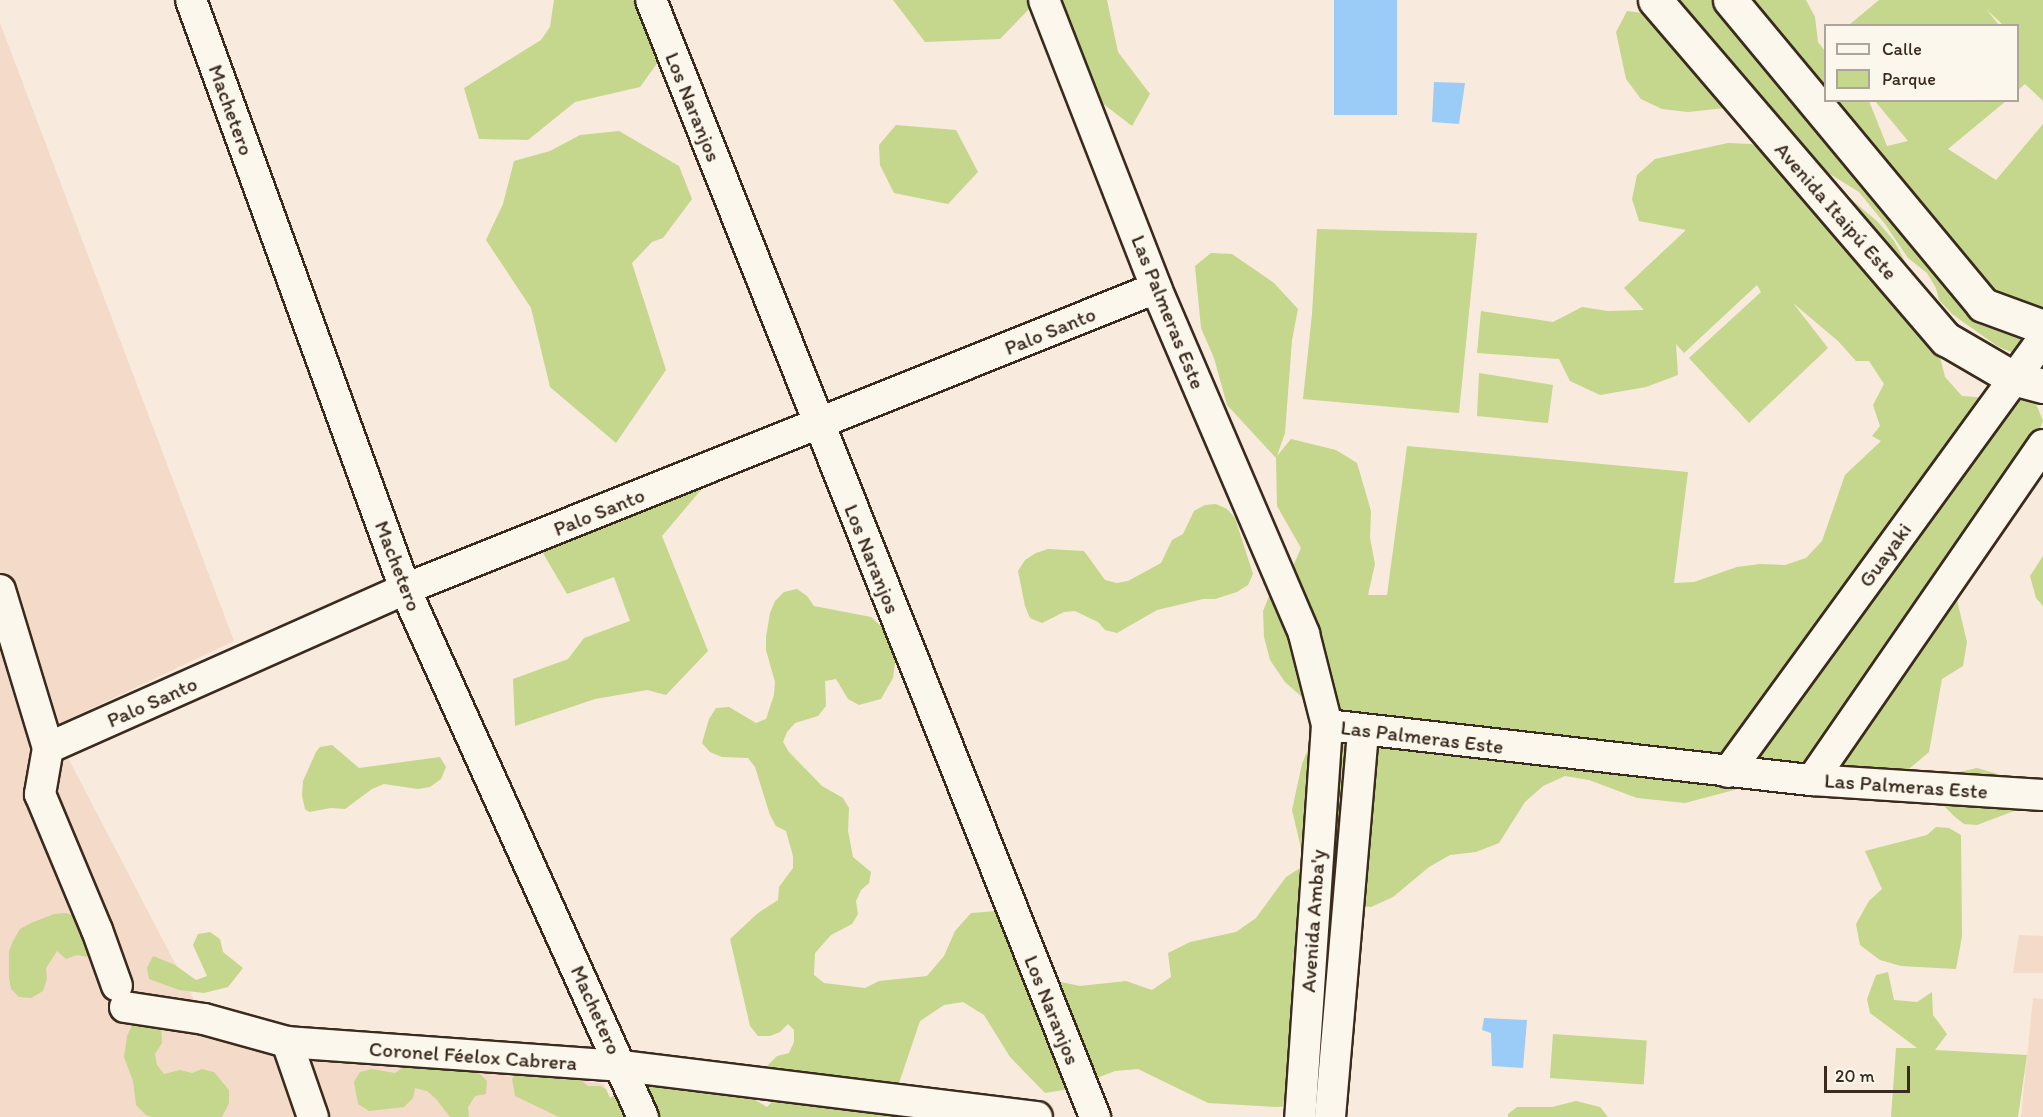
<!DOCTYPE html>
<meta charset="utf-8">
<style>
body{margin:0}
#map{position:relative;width:2043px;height:1117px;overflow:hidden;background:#f8eadc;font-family:Itim,sans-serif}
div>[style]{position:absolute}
.built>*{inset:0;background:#f4dac9}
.green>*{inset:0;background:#c4d78c;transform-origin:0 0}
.water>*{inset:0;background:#9bccf7;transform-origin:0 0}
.roads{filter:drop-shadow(2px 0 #3b2a1e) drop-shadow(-2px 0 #3b2a1e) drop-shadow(0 2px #3b2a1e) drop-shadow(0 -2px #3b2a1e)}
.street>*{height:30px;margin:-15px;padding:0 15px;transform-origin:15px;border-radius:15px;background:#fbf7ec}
.secondary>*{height:33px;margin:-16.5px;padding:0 16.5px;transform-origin:16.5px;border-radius:16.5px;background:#fbf7ec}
span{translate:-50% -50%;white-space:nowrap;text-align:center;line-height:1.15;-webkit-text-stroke:6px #fbf7ec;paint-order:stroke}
.street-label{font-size:21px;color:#3b2a1e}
.legend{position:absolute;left:1824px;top:24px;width:195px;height:78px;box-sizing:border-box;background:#fbf7ec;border:2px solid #aea59a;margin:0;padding:8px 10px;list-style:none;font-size:18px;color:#3b2a1e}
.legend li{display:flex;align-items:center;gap:12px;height:30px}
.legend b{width:30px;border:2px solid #aea59a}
.scale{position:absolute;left:1824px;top:1066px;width:86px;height:27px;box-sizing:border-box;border:3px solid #3b2a1e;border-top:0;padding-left:8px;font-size:18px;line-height:21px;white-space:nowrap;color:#3b2a1e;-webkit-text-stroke:4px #fbf7ec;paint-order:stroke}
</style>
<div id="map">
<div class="built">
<i style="clip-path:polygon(0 23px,234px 641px,52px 727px,204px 1019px,604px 1084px,614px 1117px,0 1117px)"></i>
<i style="clip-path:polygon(2019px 935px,2043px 936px,2043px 973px,2013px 973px)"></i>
<i style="clip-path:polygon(2033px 998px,2043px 999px,2043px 1117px,2021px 1117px)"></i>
</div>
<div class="green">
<i style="clip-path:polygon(554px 0,632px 0,656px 14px,669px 47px,640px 87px,575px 102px,528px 140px,479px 139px,464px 88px,541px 40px,550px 27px)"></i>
<i style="clip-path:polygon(893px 0,1027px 0,1031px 7px,1000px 39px,925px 42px)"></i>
<i style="clip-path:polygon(1049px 0,1107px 0,1118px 52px,1150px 94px,1132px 126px,1089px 93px)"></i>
<i style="clip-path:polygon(1677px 0,1806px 0,1815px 17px,1818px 42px,1825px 51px,1826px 100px,1869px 101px,1887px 146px,1908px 141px,1875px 101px,2006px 101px,1948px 149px,1996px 180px,2043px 124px,2043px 366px,1997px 346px,1952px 314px,1939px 300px,1936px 288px,1927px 273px,1908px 258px,1885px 224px,1859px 192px,1807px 160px,1735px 107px,1688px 112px,1662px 109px,1641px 99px,1626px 79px,1616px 32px,1627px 11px,1650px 14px,1673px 29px,1687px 12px)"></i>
<i style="clip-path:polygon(1879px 0,2043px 0,2043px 101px,2025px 84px,2018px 90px,2018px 26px,2003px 25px,1986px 9px,1999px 25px,1849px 25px)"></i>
<i style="clip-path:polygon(896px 125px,956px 130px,978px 172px,948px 204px,894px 193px,880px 165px,879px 145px)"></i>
<i style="clip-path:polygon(619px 131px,679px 166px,692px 199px,663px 238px,652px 242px,632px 263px,666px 370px,616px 443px,550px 387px,531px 308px,486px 240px,503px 204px,514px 161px,550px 151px,580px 135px)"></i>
<i style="clip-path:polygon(1728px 143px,1751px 144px,1772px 153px,1840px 190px,1878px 222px,1894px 241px,1917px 284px,1933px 329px,1945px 377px,1962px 396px,1988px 398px,2010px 394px,2035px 401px,2043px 421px,2033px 446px,1956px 596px,1967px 642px,1963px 666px,1942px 679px,1929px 752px,1910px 768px,1887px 780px,1753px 785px,1685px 803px,1637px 798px,1589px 780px,1565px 776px,1543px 786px,1525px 802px,1499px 843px,1476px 852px,1450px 855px,1429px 867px,1393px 897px,1371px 907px,1357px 906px,1325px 1095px,1302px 1105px,1277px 1107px,1208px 1103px,1138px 1069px,1115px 1071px,1069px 1089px,1045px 1093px,1010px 1057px,984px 1015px,963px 1002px,944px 1005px,920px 1021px,898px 1086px,912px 1117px,559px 1117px,515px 1096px,512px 1079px,521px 1069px,574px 1075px,588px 1086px,600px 1086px,606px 1089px,610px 1098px,619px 1092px,664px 1082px,687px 1092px,723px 1090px,747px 1095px,767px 1107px,776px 1098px,774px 1075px,768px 1065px,777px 1056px,789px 1053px,794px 1042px,794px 1030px,788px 1024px,780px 1032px,770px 1036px,758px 1036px,750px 1026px,730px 939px,758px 913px,778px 900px,779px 887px,793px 868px,793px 856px,786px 831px,776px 826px,770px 815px,755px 767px,748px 758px,722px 757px,710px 752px,702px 743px,709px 719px,716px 708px,729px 707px,756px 723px,766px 719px,774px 695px,775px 682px,766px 650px,766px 637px,770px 613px,775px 601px,784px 592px,797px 589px,807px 596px,814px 606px,871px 617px,888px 633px,896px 655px,893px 678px,881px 699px,859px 705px,848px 699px,836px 679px,825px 681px,826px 706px,818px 716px,795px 723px,787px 732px,783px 742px,789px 752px,822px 786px,843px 798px,849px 808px,848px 831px,853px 857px,871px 872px,869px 883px,861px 890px,856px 901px,858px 914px,852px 924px,831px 935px,815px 953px,814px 975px,824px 983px,865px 988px,879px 981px,927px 976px,944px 956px,955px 931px,971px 913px,997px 911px,1056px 981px,1080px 986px,1126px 981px,1152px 990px,1171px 977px,1168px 953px,1190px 942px,1236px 932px,1256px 918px,1286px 877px,1305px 865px,1292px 810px,1302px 764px,1311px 742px,1314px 720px,1302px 697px,1285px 682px,1270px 660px,1264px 637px,1263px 611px,1272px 589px,1290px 573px,1301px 548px,1277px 506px,1276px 458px,1227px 405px,1214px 358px,1201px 328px,1195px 266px,1211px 253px,1232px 254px,1274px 283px,1298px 309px,1292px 340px,1285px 433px,1277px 456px,1291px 439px,1336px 450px,1357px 463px,1371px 511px,1370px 538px,1375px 564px,1368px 595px,1387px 595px,1407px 446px,1688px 472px,1674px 583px,1694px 582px,1737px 567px,1760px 564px,1785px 565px,1806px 558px,1822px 541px,1845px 475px,1881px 441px,1872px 436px,1880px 426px,1873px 405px,1884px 384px,1869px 361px,1856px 361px,1838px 341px,1793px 303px,1828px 348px,1749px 423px,1689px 358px,1761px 292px,1757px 285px,1684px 353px,1676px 344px,1678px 375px,1646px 387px,1600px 395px,1570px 381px,1559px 359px,1477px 353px,1481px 311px,1553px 322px,1582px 307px,1608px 311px,1644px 310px,1624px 288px,1686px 230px,1639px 221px,1632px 199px,1637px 175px,1655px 159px)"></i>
<i style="clip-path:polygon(1317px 229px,1477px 233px,1459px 413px,1303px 399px,1312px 314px)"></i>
<i style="clip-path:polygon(1479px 373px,1553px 385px,1548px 423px,1477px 416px)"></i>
<i style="clip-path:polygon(711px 478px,662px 536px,708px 651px,666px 695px,647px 690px,595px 699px,515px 726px,513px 679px,568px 659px,584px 638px,630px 621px,614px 577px,567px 594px,537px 543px)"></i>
<i style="clip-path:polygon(1216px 504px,1227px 509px,1235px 518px,1253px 574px,1248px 585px,1237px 592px,1215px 599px,1203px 599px,1157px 610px,1117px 633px,1105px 630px,1098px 622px,1075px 611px,1064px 612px,1042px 623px,1030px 618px,1025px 606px,1018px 571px,1025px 560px,1036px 553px,1048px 549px,1084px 551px,1105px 580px,1117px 583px,1128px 581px,1161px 563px,1172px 540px,1183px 534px,1194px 511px,1205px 505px)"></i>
<i style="clip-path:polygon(2043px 556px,2043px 606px,2036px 598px,2030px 576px)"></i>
<i style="clip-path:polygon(332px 745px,359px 768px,440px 757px,446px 767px,441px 779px,430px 787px,418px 789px,384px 784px,372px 789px,345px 809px,331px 808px,309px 812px,305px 809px,302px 796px,303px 781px,316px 752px,320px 747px)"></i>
<i style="clip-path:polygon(1977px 768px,2001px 775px,2022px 787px,2022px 808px,1977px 825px,1964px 824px,1955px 817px,1938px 800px,1943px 776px)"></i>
<i style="clip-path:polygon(1936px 827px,1949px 828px,1961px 835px,1962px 936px,1956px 969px,1901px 966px,1880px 960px,1860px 945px,1856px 924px,1869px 901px,1882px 889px,1865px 851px,1927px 835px)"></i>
<i style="clip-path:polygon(65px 913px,77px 916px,98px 947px,89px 957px,77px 955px,66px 959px,57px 951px,46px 968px,47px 979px,43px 991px,31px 998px,19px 997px,11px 989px,9px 978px,9px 951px,13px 941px,20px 929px,31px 923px,54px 914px)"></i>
<i style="clip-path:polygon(210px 932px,220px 939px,223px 952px,243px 968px,228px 987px,204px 993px,179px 990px,149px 979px,147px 968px,153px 956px,175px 965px,196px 980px,207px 976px,193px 945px,198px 934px)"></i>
<i style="clip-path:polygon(1888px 972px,1894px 1000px,1917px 1002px,1932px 992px,1933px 1015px,1947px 1034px,1935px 1050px,2027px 1055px,2018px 1117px,1891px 1117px,1896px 1048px,1917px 1048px,1870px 1013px,1867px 999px,1876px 975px)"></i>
<i style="clip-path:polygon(161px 1020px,162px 1043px,155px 1054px,157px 1065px,164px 1074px,180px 1070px,192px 1073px,202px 1069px,214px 1072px,229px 1090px,229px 1103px,222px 1117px,152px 1117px,146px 1115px,136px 1105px,133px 1081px,124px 1057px,127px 1036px,133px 1023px)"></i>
<i style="left:1553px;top:1034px;width:94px;height:44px;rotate:4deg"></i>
<i style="clip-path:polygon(450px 1065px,478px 1072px,487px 1081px,486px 1094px,475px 1096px,468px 1107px,469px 1117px,450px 1117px,436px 1099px,427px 1091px,415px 1088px,413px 1098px,404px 1107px,369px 1111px,358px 1104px,354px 1082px,360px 1072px,372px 1069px,395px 1073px,406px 1066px)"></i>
<i style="clip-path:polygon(1576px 1101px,1600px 1107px,1608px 1117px,1508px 1117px,1508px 1114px,1517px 1107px,1552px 1107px)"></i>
</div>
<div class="water">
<i style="left:1334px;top:0;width:63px;height:115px"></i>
<i style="clip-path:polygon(1434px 82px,1465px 83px,1459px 124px,1432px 122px)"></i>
<i style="clip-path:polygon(1484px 1018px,1527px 1020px,1523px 1068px,1492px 1066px,1491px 1033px,1482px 1030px)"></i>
</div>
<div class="roads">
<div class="street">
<i style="left:191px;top:0;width:627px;rotate:70.03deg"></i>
<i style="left:405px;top:589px;width:579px;rotate:65.74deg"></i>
<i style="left:651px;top:0;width:1202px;rotate:68.32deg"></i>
<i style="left:1044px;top:0;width:309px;rotate:68.7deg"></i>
<i style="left:1156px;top:288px;width:376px;rotate:66.8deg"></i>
<i style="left:1304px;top:634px;width:94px;rotate:75.8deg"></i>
<i style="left:1327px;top:725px;width:393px;rotate:93.9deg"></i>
<i style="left:0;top:590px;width:165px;rotate:73.1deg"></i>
<i style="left:48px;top:748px;width:47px;rotate:99.9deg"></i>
<i style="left:40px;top:794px;width:147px;rotate:67.3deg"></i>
<i style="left:97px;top:930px;width:59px;rotate:70.3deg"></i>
<i style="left:1327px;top:725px;width:488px;rotate:6.5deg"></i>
<i style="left:1812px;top:780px;width:231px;rotate:3.7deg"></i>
<i style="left:48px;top:748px;width:391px;rotate:-24deg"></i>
<i style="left:405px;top:589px;width:809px;rotate:-21.84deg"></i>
<i style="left:1728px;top:772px;width:535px;rotate:-53.96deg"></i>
<i style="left:1812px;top:780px;width:407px;rotate:-55.4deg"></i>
<i style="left:125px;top:1007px;width:80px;rotate:8.6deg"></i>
<i style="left:204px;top:1019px;width:86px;rotate:15.5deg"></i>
<i style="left:287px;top:1042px;width:336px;rotate:4.1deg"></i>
<i style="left:622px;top:1066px;width:418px;rotate:7deg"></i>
<i style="left:287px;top:1042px;width:79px;rotate:70.9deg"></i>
<i style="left:1330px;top:1117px;width:388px;rotate:-85.1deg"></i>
</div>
<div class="secondary">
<i style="left:1655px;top:0;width:447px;rotate:49.4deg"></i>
<i style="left:1946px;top:339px;width:78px;rotate:30.2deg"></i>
<i style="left:2013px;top:378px;width:31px;rotate:15deg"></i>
<i style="left:1730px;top:0;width:396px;rotate:50.3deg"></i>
<i style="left:1983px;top:305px;width:64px;rotate:20.1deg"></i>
</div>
</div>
<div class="street-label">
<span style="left:693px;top:107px;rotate:68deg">Los Naranjos</span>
<span style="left:231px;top:110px;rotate:70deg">Machetero</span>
<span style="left:1836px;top:211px;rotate:49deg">Avenida Itaipú Este</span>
<span style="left:1168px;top:312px;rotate:68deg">Las Palmeras Este</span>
<span style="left:1050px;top:331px;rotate:-22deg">Palo Santo</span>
<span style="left:599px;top:512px;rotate:-22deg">Palo Santo</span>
<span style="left:1885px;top:555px;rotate:-54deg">Guayaki</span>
<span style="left:872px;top:559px;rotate:68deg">Los Naranjos</span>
<span style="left:398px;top:566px;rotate:69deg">Machetero</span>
<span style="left:152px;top:702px;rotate:-24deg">Palo Santo</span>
<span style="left:1422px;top:737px;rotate:7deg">Las Palmeras Este</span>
<span style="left:1906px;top:786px;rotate:4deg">Las Palmeras Este</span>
<span style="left:1313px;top:921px;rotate:-86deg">Avenida Amba'y</span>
<span style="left:596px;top:1010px;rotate:66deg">Machetero</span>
<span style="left:1052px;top:1010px;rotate:68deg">Los Naranjos</span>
<span style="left:473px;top:1056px;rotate:4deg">Coronel Féelox Cabrera</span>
</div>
<ul class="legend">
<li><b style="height:8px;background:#fbf7ec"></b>Calle</li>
<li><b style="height:16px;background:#c4d78c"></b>Parque</li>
</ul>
<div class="scale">20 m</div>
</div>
